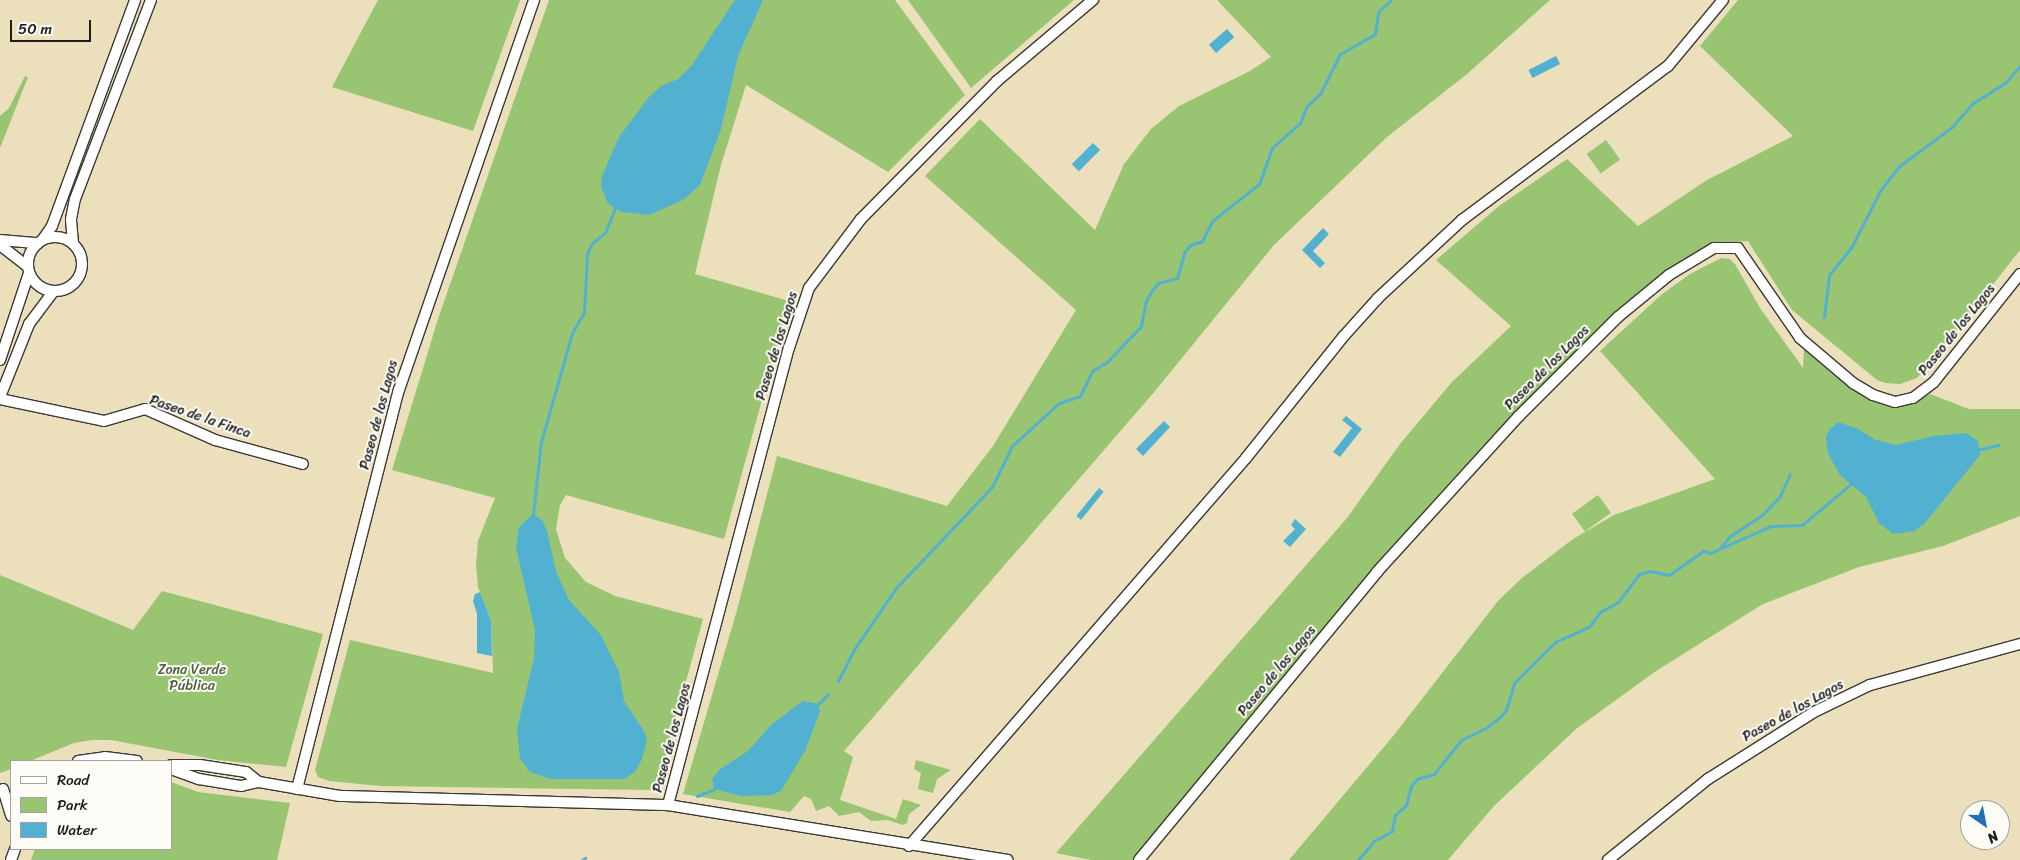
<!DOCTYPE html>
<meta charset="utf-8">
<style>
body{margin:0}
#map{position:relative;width:2020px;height:860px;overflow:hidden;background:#ebdfbc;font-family:Sriracha,sans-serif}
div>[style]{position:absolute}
.green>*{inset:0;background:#99c471;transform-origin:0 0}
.water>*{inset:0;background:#52b1d1;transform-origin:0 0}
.stream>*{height:3px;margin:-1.5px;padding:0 1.5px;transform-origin:1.5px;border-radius:1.5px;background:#52b1d1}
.roads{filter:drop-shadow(1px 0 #3b3934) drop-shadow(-1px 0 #3b3934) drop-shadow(0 1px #3b3934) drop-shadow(0 -1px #3b3934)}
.street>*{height:10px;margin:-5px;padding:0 5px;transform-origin:5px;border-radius:5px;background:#fff}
.street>.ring{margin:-5px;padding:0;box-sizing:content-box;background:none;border:10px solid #fff;border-radius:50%}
span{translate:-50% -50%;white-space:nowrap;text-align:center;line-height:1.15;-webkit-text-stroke:4px #fdfcf7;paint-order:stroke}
.street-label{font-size:14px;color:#1c1c1c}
.park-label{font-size:14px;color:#4e5f3e}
.legend{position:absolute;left:10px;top:760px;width:162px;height:90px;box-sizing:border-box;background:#fdfcf7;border:1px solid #a3a29f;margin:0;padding:6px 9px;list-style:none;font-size:15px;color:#1c1c1c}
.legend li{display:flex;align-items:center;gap:10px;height:25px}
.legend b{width:25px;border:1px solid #a3a29f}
.north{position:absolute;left:1960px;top:800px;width:50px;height:50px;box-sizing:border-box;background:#fdfcf7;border:1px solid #a3a29f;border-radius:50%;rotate:147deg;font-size:14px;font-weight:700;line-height:20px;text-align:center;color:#1c1c1c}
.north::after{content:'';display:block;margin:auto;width:18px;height:22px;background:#1f6fb2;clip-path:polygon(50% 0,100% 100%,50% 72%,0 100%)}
.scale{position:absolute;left:10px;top:20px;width:81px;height:22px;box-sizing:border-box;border:2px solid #1c1c1c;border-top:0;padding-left:6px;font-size:15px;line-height:18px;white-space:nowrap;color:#1c1c1c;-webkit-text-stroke:4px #fdfcf7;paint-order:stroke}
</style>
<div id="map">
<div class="green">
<i style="clip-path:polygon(378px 0,520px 0,473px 131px,332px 87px)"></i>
<i style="clip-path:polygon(549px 0,895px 0,965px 95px,888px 172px,746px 85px,721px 165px,695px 274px,789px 301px,724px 539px,566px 495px,560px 505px,556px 529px,565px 558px,586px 582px,615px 596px,703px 619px,657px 788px,650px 790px,381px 786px,329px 781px,318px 777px,315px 770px,350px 640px,493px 673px,491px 620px,478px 587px,476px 565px,478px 541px,495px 498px,392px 470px,438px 319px)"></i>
<i style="clip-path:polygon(908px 0,1074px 0,971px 88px)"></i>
<i style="clip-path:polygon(1217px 0,1550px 0,1467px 74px,1387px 137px,1274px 245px,1155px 391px,844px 751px,853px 757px,840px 800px,896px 819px,903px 799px,921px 805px,909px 814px,907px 823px,903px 825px,888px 820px,871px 821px,859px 812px,839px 816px,829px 806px,816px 811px,811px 799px,804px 796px,790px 812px,683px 794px,737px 610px,777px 456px,947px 506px,993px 446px,1076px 310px,925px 176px,980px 119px,1095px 230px,1124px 164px,1151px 129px,1179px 106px,1250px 71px,1271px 57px)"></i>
<i style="clip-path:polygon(1738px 0,2020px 0,2020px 250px,1955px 333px,1917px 378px,1900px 384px,1885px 383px,1877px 380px,1792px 310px,1748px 241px,1714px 244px,1681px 261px,1613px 317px,1496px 432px,1420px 515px,1133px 860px,1091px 860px,1056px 853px,1347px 518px,1400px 444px,1452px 382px,1511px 326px,1436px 260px,1499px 206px,1567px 159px,1638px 226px,1707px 180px,1793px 136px,1700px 46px)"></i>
<i style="clip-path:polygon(25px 76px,28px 77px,0 148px,0 116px,9px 108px)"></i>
<i style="left:1606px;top:140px;width:24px;height:24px;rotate:54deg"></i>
<i style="clip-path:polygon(1721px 258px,1730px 259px,1735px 264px,1760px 308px,1803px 368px,1804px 349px,1848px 385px,1884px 404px,1917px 401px,1930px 394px,1969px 409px,2020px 409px,2020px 516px,1943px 546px,1859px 567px,1763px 604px,1656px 671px,1576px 729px,1494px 806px,1448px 860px,1289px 860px,1394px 735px,1498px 601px,1522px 578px,1573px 539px,1614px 515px,1715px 479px,1600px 351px,1661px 295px,1690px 274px)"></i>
<i style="left:1598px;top:495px;width:22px;height:32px;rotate:54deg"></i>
<i style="clip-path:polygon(0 575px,133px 630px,162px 591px,323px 634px,286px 767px,218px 760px,111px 740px,92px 740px,74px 743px,30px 761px,11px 761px,11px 769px,0 773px)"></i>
<i style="clip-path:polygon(916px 760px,951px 770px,937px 779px,933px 793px,918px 789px,921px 773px,914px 769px)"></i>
<i style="clip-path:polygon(171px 782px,198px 792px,290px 803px,277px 860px,31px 860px,35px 849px,171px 849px)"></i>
</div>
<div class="water">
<i style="clip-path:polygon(735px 0,763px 0,738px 56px,721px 129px,700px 185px,683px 200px,649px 215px,622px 212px,608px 204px,601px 186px,602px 176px,619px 137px,649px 97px,661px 86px,678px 79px,692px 65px)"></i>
<i style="left:1227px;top:29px;width:11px;height:24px;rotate:49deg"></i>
<i style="left:1556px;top:56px;width:9px;height:31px;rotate:63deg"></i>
<i style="left:1093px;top:143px;width:10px;height:30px;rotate:45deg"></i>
<i style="clip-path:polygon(1323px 228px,1329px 234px,1313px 251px,1325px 263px,1320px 268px,1302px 250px)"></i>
<i style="clip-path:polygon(1346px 416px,1362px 429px,1340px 457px,1333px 452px,1352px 428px,1342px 420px)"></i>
<i style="clip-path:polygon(1164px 421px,1170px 427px,1143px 456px,1136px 449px)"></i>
<i style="clip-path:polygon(1838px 422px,1856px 428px,1876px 440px,1896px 445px,1933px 436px,1966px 433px,1978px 441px,1980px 455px,1925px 523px,1915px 531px,1893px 534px,1879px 523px,1866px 497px,1840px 475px,1828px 454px,1826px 437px,1829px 430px)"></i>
<i style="left:1099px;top:488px;width:6px;height:36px;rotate:39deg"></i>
<i style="clip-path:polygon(533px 514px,543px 521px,547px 531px,556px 571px,569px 600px,600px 634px,619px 672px,624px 701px,644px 731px,647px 740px,642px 759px,635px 772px,624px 779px,551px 779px,530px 772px,520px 759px,517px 729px,534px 658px,535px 630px,516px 548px,519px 527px)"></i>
<i style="clip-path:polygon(1295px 519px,1306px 529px,1290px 547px,1283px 541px,1295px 529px,1291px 525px)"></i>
<i style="clip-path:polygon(480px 592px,491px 620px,492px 656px,477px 653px,477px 614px,473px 601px,475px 594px)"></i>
<i style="clip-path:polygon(803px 701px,818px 704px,820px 712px,805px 751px,781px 791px,772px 795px,741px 796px,714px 789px,712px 779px,719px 770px,748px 751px,772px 724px)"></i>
</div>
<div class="stream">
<i style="left:1824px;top:317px;width:42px;rotate:-83.2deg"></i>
<i style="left:1829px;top:275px;width:35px;rotate:-51deg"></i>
<i style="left:1851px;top:248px;width:64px;rotate:-63deg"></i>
<i style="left:1880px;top:191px;width:30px;rotate:-53deg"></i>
<i style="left:1898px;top:167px;width:67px;rotate:-36.5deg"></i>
<i style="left:1952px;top:127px;width:32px;rotate:-49deg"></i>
<i style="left:1973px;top:103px;width:38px;rotate:-32deg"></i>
<i style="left:2005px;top:83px;width:23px;rotate:-49deg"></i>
<i style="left:1977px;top:450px;width:22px;rotate:-13deg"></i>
<i style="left:533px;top:514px;width:72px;rotate:-83.7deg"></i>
<i style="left:541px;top:442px;width:113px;rotate:-74.1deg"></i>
<i style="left:572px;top:333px;width:24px;rotate:-60deg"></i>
<i style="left:584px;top:312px;width:58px;rotate:-87deg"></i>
<i style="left:587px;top:254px;width:12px;rotate:-66deg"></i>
<i style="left:592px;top:243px;width:16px;rotate:-38deg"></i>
<i style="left:605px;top:233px;width:29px;rotate:-68deg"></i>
<i style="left:1721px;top:547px;width:14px;rotate:-51deg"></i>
<i style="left:1730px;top:536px;width:37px;rotate:-33deg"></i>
<i style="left:1761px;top:516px;width:28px;rotate:-46deg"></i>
<i style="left:1780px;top:496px;width:24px;rotate:-66deg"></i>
<i style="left:838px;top:681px;width:34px;rotate:-63deg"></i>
<i style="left:853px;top:651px;width:76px;rotate:-55.7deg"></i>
<i style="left:896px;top:588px;width:139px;rotate:-46.5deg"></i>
<i style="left:992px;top:487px;width:46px;rotate:-64deg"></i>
<i style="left:1012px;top:446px;width:64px;rotate:-42.5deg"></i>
<i style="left:1059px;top:403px;width:22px;rotate:-18deg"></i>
<i style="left:1080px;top:396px;width:28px;rotate:-64deg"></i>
<i style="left:1092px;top:371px;width:17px;rotate:-31deg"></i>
<i style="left:1107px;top:362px;width:50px;rotate:-46.6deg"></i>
<i style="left:1141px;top:326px;width:25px;rotate:-79deg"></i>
<i style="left:1146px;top:301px;width:13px;rotate:-61deg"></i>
<i style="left:1152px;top:290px;width:9px;rotate:-49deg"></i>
<i style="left:1158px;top:283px;width:20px;rotate:-15deg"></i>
<i style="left:1177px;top:278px;width:26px;rotate:-74deg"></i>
<i style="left:1184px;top:253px;width:10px;rotate:-53deg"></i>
<i style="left:1190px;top:245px;width:13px;rotate:-18deg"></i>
<i style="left:1202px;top:241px;width:22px;rotate:-63deg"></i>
<i style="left:1212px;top:221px;width:60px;rotate:-38.2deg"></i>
<i style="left:1259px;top:184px;width:38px;rotate:-70deg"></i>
<i style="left:1272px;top:148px;width:38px;rotate:-42deg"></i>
<i style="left:1300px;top:123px;width:18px;rotate:-68deg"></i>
<i style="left:1307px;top:106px;width:18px;rotate:-43deg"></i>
<i style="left:1320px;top:94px;width:45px;rotate:-63.4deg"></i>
<i style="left:1340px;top:54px;width:40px;rotate:-29.7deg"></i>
<i style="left:1375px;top:34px;width:22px;rotate:-82deg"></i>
<i style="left:1378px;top:12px;width:18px;rotate:-43deg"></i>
<i style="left:818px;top:704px;width:14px;rotate:-45deg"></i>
<i style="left:697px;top:796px;width:18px;rotate:-22deg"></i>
<i style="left:582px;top:860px;width:4px;rotate:-34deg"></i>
<i style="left:1358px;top:860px;width:25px;rotate:-50deg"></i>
<i style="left:1374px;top:841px;width:21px;rotate:-29deg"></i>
<i style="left:1392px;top:831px;width:16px;rotate:-79deg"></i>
<i style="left:1395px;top:815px;width:15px;rotate:-42deg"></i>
<i style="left:1406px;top:805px;width:20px;rotate:-75deg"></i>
<i style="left:1411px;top:786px;width:9px;rotate:-49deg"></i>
<i style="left:1417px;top:779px;width:18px;rotate:-16deg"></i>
<i style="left:1434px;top:774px;width:43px;rotate:-51.5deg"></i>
<i style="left:1461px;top:740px;width:28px;rotate:-26deg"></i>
<i style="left:1486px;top:728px;width:18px;rotate:-38deg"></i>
<i style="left:1500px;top:717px;width:9px;rotate:-49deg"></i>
<i style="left:1506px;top:710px;width:28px;rotate:-73deg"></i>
<i style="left:1514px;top:683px;width:58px;rotate:-45deg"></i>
<i style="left:1555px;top:642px;width:37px;rotate:-24deg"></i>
<i style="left:1589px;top:627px;width:19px;rotate:-54deg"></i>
<i style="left:1600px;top:612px;width:21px;rotate:-29deg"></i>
<i style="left:1618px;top:602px;width:35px;rotate:-53deg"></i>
<i style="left:1639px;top:574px;width:11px;rotate:-15deg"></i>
<i style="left:1650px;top:571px;width:19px;rotate:12deg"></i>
<i style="left:1669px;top:575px;width:42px;rotate:-35.2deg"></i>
<i style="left:1703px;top:551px;width:7px;rotate:16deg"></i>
<i style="left:1710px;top:553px;width:67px;rotate:-23.9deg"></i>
<i style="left:1771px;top:526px;width:31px;rotate:-2deg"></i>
<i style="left:1802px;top:525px;width:65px;rotate:-40deg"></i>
</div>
<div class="roads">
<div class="street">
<i class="ring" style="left:28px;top:237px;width:44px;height:44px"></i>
<i style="left:43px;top:239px;width:16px;rotate:-55deg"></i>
<i style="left:52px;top:226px;width:241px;rotate:-69.8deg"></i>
<i style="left:0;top:240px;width:38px;rotate:5deg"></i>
<i style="left:73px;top:243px;width:24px;rotate:-95deg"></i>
<i style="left:71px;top:219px;width:20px;rotate:-79deg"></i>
<i style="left:75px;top:199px;width:213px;rotate:-69.1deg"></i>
<i style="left:0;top:245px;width:34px;rotate:38deg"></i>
<i style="left:0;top:360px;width:92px;rotate:-71.6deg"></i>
<i style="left:0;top:397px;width:79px;rotate:-68.3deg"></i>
<i style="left:29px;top:324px;width:40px;rotate:-53deg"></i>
<i style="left:0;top:399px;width:106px;rotate:11.9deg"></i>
<i style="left:104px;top:421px;width:43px;rotate:-16.3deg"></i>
<i style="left:145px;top:409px;width:77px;rotate:23.9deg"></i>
<i style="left:215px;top:440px;width:91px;rotate:15.3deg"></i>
<i style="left:78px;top:761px;width:27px;rotate:-8deg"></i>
<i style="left:105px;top:757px;width:32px;rotate:7deg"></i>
<i style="left:171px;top:765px;width:29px"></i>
<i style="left:200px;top:765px;width:47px;rotate:8.7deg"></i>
<i style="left:246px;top:772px;width:16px;rotate:38deg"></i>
<i style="left:171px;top:769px;width:30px;rotate:20deg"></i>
<i style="left:199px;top:779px;width:43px;rotate:9.5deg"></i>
<i style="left:241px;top:786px;width:18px;rotate:-13deg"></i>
<i style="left:259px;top:782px;width:82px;rotate:9.8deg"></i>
<i style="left:340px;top:796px;width:328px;rotate:1.6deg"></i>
<i style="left:668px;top:805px;width:344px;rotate:9.2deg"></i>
<i style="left:3px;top:789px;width:28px;rotate:73deg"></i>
<i style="left:297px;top:789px;width:412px;rotate:-75.7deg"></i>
<i style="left:399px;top:390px;width:413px;rotate:-70.9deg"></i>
<i style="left:668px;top:805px;width:473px;rotate:-75.2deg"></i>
<i style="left:789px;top:348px;width:63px;rotate:-71.6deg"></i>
<i style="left:809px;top:288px;width:86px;rotate:-53deg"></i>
<i style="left:861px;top:219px;width:194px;rotate:-45.4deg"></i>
<i style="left:997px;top:81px;width:126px;rotate:-40.2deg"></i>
<i style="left:909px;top:846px;width:514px;rotate:-49.02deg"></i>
<i style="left:1246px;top:458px;width:155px;rotate:-51.3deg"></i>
<i style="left:1343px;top:337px;width:52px;rotate:-48.1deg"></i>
<i style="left:1378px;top:298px;width:115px;rotate:-42.9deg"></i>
<i style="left:1462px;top:220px;width:257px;rotate:-36.8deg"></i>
<i style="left:1668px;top:66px;width:86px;rotate:-50.2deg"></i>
<i style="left:11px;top:860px;width:12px;rotate:-70deg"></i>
<i style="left:1139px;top:860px;width:374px;rotate:-50.4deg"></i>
<i style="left:1377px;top:572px;width:210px;rotate:-47.7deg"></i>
<i style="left:1518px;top:417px;width:141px;rotate:-45deg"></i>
<i style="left:1618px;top:317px;width:66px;rotate:-39.5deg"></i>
<i style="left:1669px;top:275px;width:52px;rotate:-31deg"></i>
<i style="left:1714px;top:248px;width:24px"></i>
<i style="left:1738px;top:248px;width:109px;rotate:55.4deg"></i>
<i style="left:1800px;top:338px;width:70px;rotate:40.3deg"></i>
<i style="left:1853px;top:383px;width:23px;rotate:31deg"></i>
<i style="left:1873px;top:395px;width:23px;rotate:18deg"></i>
<i style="left:1895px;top:402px;width:18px;rotate:-13deg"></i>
<i style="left:1913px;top:398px;width:26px;rotate:-37deg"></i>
<i style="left:1934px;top:382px;width:138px;rotate:-51.5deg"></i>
<i style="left:1608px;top:860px;width:129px;rotate:-39deg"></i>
<i style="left:1708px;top:779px;width:125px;rotate:-32.3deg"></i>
<i style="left:1814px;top:712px;width:62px;rotate:-25.7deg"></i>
<i style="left:1870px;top:685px;width:156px;rotate:-15.3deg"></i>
</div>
</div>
<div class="street-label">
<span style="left:1957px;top:330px;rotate:-51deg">Paseo de los Lagos</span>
<span style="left:777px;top:346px;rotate:-73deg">Paseo de los Lagos</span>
<span style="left:1547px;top:368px;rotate:-45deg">Paseo de los Lagos</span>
<span style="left:379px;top:415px;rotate:-75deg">Paseo de los Lagos</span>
<span style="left:200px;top:417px;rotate:19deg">Paseo de la Finca</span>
<span style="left:1277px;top:671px;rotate:-50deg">Paseo de los Lagos</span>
<span style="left:1793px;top:711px;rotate:-29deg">Paseo de los Lagos</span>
<span style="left:672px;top:738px;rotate:-75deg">Paseo de los Lagos</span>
</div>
<div class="park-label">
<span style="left:192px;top:678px">Zona Verde<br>Pública</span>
</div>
<ul class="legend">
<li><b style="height:6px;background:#fff"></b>Road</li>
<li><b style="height:14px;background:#99c471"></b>Park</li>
<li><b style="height:14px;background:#52b1d1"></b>Water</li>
</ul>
<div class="north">N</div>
<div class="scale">50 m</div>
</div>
